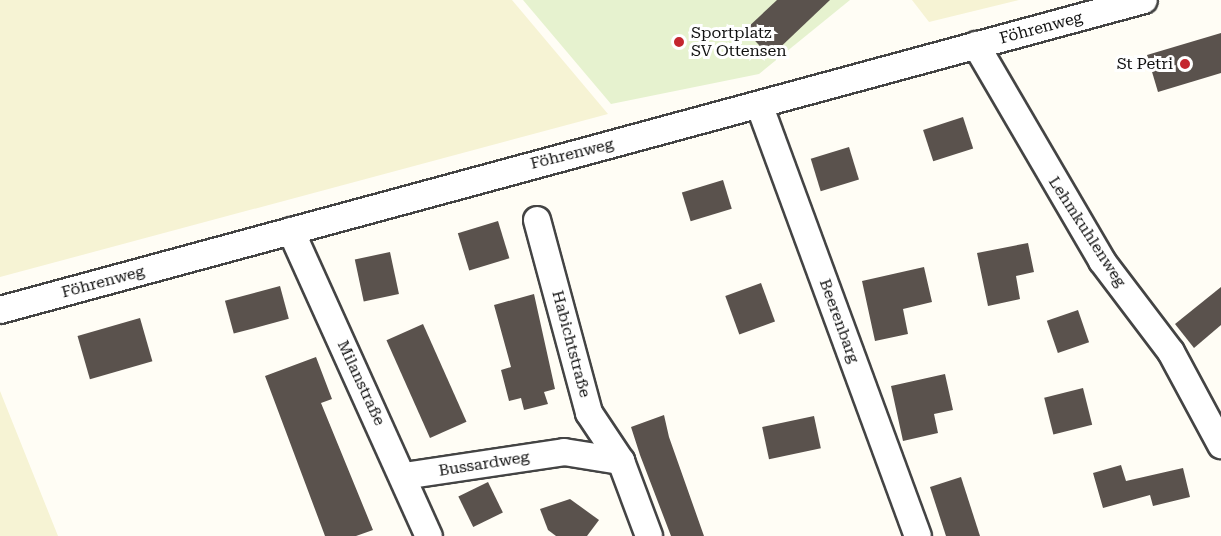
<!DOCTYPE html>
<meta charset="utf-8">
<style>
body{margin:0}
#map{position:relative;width:1221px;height:536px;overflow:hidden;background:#fffdf5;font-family:"Roboto Serif",serif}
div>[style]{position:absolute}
.farmland>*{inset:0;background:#f6f3d4}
.pitch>*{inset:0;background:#e6f2cf}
.building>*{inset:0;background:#5a524d;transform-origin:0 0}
.roads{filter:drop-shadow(2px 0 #444) drop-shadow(-2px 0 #444) drop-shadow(0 2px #444) drop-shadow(0 -2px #444)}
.minor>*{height:26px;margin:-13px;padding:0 13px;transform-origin:13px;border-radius:13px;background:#fff}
.dots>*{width:16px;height:16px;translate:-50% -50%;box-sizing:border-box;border:3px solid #fff;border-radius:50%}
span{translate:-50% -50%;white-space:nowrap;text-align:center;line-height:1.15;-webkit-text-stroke:6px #fff;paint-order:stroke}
.street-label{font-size:16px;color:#111}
.poi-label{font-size:16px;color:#111}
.left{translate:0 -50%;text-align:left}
.right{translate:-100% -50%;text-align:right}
</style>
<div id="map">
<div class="farmland">
<i style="clip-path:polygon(0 0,512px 0,608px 114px,0 277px)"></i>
<i style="clip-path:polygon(912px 0,1019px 0,929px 22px)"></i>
<i style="clip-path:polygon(0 391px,58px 536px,0 536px)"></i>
</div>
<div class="pitch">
<i style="clip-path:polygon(523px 0,850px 0,759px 74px,611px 104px)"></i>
</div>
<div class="building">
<i style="clip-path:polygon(777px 0,830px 0,770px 57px,745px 30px)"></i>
<i style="clip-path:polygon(1221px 33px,1221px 73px,1158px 92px,1147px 55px)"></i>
<i style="left:963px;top:117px;width:33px;height:42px;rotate:72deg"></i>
<i style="left:849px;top:147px;width:34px;height:40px;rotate:73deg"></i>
<i style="left:723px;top:180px;width:30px;height:43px;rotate:73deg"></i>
<i style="left:498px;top:221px;width:39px;height:42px;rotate:73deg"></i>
<i style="clip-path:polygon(1028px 243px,1034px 272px,1016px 276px,1020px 299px,988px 306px,977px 253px)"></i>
<i style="left:390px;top:252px;width:43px;height:36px;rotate:78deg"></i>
<i style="clip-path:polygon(924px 267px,932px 302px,903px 309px,908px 334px,875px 341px,862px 281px)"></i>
<i style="left:761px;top:283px;width:41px;height:38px;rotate:70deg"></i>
<i style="left:280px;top:286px;width:34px;height:57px;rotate:75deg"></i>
<i style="clip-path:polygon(1221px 287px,1221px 325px,1194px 348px,1175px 324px)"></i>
<i style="clip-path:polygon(534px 294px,555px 389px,544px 392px,548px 404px,524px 410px,521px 398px,509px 401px,501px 370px,511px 367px,494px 305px)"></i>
<i style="left:1078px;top:310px;width:34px;height:33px;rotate:71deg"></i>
<i style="left:140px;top:318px;width:45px;height:65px;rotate:74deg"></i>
<i style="left:423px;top:324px;width:107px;height:40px;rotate:66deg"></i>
<i style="clip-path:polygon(316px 357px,332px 399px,321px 403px,373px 530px,356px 536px,325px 536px,265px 376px)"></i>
<i style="clip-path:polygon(945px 374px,953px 410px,934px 414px,938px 433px,903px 441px,891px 386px)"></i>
<i style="left:1083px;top:388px;width:38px;height:40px;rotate:76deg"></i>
<i style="clip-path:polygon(664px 415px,669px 437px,704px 536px,671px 536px,640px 455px,631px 427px)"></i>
<i style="left:814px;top:416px;width:33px;height:53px;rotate:78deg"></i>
<i style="clip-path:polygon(1121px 465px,1126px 481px,1183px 468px,1190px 497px,1153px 506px,1150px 495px,1103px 508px,1093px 473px)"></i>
<i style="clip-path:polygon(961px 477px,980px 536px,946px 536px,930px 487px)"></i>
<i style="left:488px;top:482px;width:34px;height:33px;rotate:64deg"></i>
<i style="clip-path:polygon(570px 499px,599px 520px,587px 536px,556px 536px,548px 530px,540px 509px)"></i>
</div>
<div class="roads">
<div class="minor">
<i style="left:976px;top:45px;width:250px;rotate:59.7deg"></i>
<i style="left:1102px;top:261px;width:114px;rotate:52.8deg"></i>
<i style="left:1171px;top:352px;width:106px;rotate:61.7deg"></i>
<i style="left:760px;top:107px;width:457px;rotate:69.8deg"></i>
<i style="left:537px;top:220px;width:200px;rotate:74.9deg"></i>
<i style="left:589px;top:413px;width:58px;rotate:56.3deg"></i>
<i style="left:291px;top:231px;width:335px;rotate:65.7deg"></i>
<i style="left:0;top:310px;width:1185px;rotate:-15.16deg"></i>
<i style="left:404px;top:476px;width:162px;rotate:-8.5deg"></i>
<i style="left:564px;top:452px;width:58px;rotate:9deg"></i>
<i style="left:621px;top:461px;width:80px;rotate:69.5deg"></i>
</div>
</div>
<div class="dots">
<i style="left:679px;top:42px;background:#c4262e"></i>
<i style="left:1185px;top:64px;background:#c4262e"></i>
</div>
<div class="street-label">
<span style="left:1041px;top:28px;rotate:-15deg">Föhrenweg</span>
<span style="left:572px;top:154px;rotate:-14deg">Föhrenweg</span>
<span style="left:1087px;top:232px;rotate:57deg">Lehmkuhlenweg</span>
<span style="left:103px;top:282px;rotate:-15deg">Föhrenweg</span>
<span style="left:839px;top:321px;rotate:70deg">Beerenbarg</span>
<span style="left:571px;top:344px;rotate:75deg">Habichtstraße</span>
<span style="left:361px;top:383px;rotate:65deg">Milanstraße</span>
<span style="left:484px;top:464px;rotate:-9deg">Bussardweg</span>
</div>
<div class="poi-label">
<span class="left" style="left:691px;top:42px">Sportplatz<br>SV Ottensen</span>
<span class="right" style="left:1173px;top:64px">St Petri</span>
</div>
</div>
